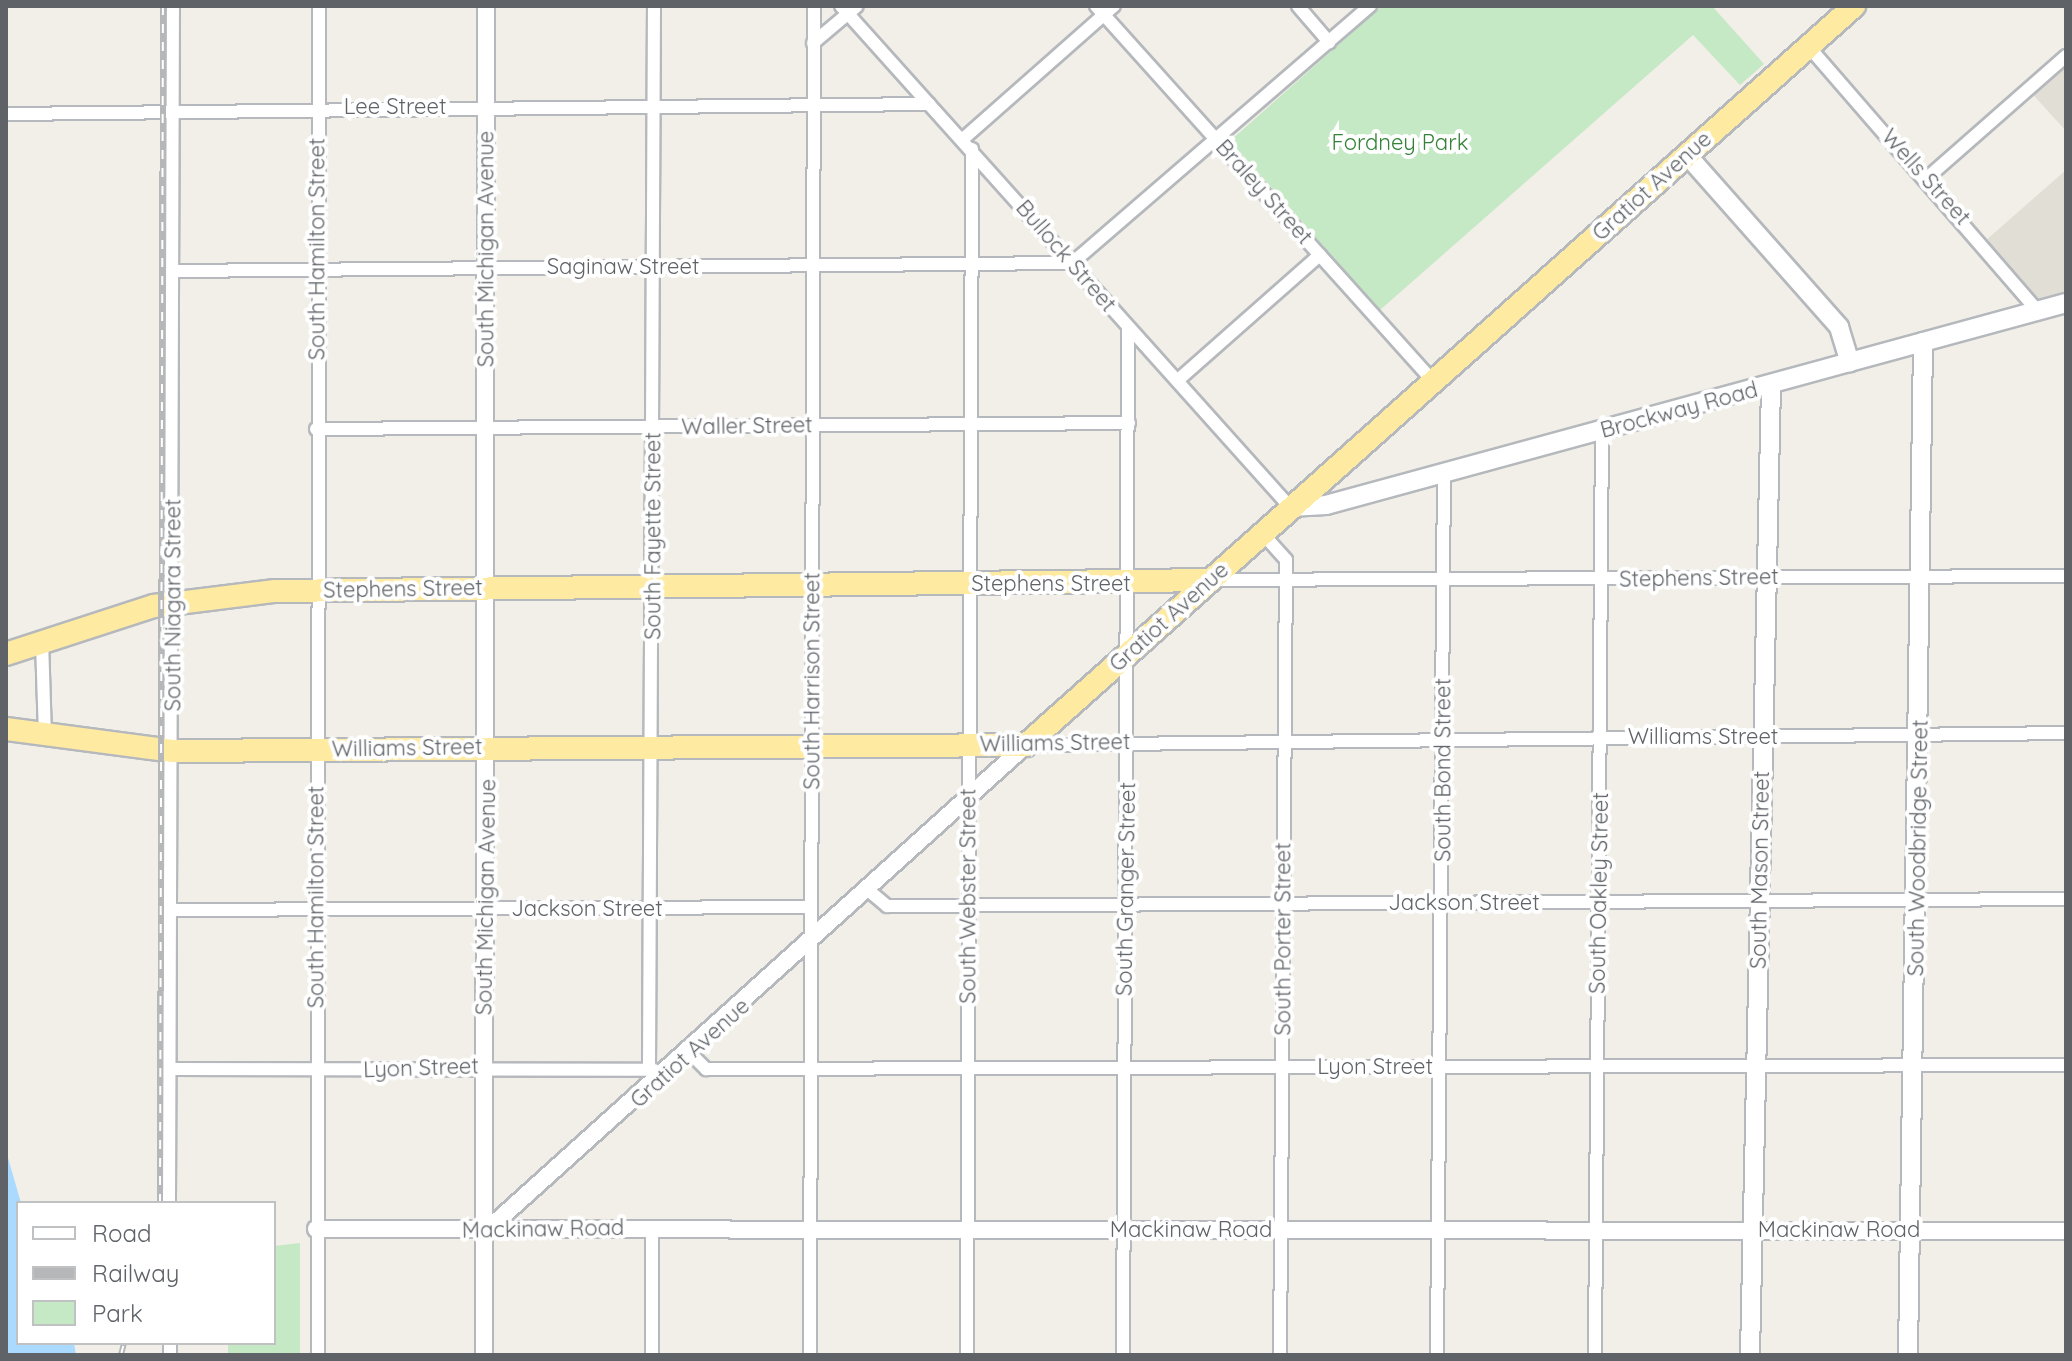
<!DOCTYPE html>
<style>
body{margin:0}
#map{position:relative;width:2072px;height:1361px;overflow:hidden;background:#f1efe8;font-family:Quicksand,sans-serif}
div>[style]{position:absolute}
.education>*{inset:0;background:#e1ded6}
.green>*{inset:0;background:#c5e8c5}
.water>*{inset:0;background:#aadaff}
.roads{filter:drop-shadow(2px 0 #b5b8bc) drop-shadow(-2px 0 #b5b8bc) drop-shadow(0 2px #b5b8bc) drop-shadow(0 -2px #b5b8bc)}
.minor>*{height:12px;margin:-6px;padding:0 6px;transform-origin:6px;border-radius:6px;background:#fff}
.tertiary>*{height:16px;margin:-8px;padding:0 8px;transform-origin:8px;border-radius:8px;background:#fff}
.secondary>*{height:18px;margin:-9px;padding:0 9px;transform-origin:9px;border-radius:9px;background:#fff}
.trunk>*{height:22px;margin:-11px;padding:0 11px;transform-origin:11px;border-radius:11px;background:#feeaa1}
.rail>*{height:6px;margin-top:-3px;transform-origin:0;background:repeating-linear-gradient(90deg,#fff 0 9px,#b6b7b8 0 18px);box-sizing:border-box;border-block:2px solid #b6b7b8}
span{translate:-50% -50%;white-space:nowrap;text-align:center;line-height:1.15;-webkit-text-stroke:8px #fff;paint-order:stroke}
.street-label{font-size:22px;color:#5f6368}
.park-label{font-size:22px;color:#348238}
.frame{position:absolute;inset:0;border:8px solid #5f6368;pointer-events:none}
.legend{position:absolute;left:16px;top:1201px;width:260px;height:144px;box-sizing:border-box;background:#fff;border:2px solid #bfc1c3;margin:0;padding:10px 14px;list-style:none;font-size:24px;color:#5f6368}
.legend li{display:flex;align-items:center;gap:16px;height:40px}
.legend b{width:40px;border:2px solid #bfc1c3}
</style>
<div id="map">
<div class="education">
<i style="clip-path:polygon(2066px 55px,2066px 131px,2028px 89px)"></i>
<i style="clip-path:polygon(2066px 170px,2066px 303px,2037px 310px,1984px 242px)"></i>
</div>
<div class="green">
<i style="clip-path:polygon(1382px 6px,1712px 6px,1764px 64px,1740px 85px,1693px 35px,1380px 310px,1230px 141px)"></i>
<i style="clip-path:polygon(300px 1243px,300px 1355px,228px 1355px,228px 1343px,274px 1343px,274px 1246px)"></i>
</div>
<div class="water">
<i style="clip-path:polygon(6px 1151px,21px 1203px,18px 1343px,74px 1343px,76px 1355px,6px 1355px)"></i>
</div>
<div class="roads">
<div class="minor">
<i style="left:841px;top:6px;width:673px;rotate:48.13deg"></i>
<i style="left:1096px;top:6px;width:503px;rotate:48.06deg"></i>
<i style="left:1298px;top:6px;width:48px;rotate:49.3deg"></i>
<i style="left:813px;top:43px;width:57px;rotate:-40.1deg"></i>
<i style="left:1809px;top:47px;width:348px;rotate:49.1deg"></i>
<i style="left:6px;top:114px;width:923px;rotate:-0.62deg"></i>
<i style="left:963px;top:139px;width:201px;rotate:-41.4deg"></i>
<i style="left:1927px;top:178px;width:185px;rotate:-41.3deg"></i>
<i style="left:173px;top:271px;width:899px;rotate:-0.51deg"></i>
<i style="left:1072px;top:263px;width:394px;rotate:-40.8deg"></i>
<i style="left:1178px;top:380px;width:189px;rotate:-41.4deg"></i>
<i style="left:316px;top:429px;width:813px;rotate:-0.42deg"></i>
<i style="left:1262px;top:533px;width:36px;rotate:48deg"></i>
<i style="left:1286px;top:560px;width:795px;rotate:90.43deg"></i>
<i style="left:1211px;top:580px;width:855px;rotate:-0.27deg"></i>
<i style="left:42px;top:641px;width:95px;rotate:88.2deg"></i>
<i style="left:1030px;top:745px;width:1036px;rotate:-0.66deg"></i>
<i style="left:868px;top:890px;width:25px;rotate:40deg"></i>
<i style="left:887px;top:906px;width:1179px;rotate:-0.34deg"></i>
<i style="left:173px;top:910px;width:637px;rotate:-0.27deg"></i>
<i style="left:690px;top:1053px;width:23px;rotate:45deg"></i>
<i style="left:706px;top:1069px;width:1360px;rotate:-0.17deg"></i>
<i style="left:649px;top:1065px;width:1059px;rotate:-89.73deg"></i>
<i style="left:173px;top:1069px;width:481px;rotate:0.1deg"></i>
<i style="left:169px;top:1203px;width:1197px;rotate:-89.81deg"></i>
<i style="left:652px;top:1228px;width:127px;rotate:90deg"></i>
<i style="left:170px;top:1343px;width:12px;rotate:90deg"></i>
<i style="left:318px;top:1355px;width:1349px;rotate:-89.96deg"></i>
<i style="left:810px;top:1355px;width:1349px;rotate:-89.83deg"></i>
<i style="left:967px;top:1355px;width:1206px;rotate:-89.76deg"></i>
<i style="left:1123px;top:1355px;width:1027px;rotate:-89.72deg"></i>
<i style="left:1437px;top:1355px;width:882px;rotate:-89.55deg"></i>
<i style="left:1595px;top:1355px;width:925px;rotate:-89.57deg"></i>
</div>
<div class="tertiary">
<i style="left:316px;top:1229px;width:1750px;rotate:0.07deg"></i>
<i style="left:486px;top:1231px;width:726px;rotate:-41.99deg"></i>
<i style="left:484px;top:1355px;width:1349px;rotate:-89.92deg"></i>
</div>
<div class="secondary">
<i style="left:1687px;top:155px;width:230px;rotate:48.5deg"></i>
<i style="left:1839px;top:327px;width:37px;rotate:73deg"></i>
<i style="left:1290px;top:507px;width:36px;rotate:-3deg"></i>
<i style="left:1326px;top:505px;width:767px;rotate:-15.27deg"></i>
<i style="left:1750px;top:1355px;width:970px;rotate:-88.76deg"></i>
<i style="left:1908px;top:1355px;width:1013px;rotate:-89.15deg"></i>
</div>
<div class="trunk">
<i style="left:6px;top:654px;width:156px;rotate:-18deg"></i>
<i style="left:154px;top:606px;width:122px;rotate:-7.1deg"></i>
<i style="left:275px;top:591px;width:936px;rotate:-0.67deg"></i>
<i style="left:6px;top:729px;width:168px;rotate:7.5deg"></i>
<i style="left:173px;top:751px;width:853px;rotate:-0.4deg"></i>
<i style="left:1026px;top:745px;width:1110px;rotate:-41.75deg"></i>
</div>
</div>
<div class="rail">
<i style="left:160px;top:1203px;width:1197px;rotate:-89.86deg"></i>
<i style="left:121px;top:1355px;width:12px;rotate:-76deg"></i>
</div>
<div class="street-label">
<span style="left:395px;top:107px">Lee Street</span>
<span style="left:1926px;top:177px;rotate:48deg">Wells Street</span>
<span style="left:1652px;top:186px;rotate:-42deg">Gratiot Avenue</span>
<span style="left:1264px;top:192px;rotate:48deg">Braley Street</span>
<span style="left:317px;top:249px;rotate:-90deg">South Hamilton Street</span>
<span style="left:486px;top:249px;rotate:-90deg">South Michigan Avenue</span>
<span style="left:1066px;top:256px;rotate:49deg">Bullock Street</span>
<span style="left:623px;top:267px">Saginaw Street</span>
<span style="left:1679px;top:410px;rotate:-15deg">Brockway Road</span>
<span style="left:747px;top:426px;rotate:-1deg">Waller Street</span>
<span style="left:653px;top:536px;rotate:-90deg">South Fayette Street</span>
<span style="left:1699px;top:578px;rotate:-1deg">Stephens Street</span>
<span style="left:1051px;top:584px">Stephens Street</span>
<span style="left:403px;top:589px;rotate:-1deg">Stephens Street</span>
<span style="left:173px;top:605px;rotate:-90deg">South Niagara Street</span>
<span style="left:1169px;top:617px;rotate:-42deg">Gratiot Avenue</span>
<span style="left:812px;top:681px;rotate:-90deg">South Harrison Street</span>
<span style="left:1703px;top:737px">Williams Street</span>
<span style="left:1055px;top:743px;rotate:-1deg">Williams Street</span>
<span style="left:407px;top:748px;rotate:-1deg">Williams Street</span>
<span style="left:1443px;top:770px;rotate:-90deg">South Bond Street</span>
<span style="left:1918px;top:848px;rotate:-89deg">South Woodbridge Street</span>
<span style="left:1760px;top:870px;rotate:-89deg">South Mason Street</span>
<span style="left:1126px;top:889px;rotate:-89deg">South Granger Street</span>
<span style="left:1599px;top:893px;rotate:-89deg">South Oakley Street</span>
<span style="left:968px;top:896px;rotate:-90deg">South Webster Street</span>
<span style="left:316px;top:897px;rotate:-90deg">South Hamilton Street</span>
<span style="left:486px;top:897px;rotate:-89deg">South Michigan Avenue</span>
<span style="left:1464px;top:903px">Jackson Street</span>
<span style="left:587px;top:909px">Jackson Street</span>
<span style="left:1283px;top:939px;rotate:-90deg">South Porter Street</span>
<span style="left:690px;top:1053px;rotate:-42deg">Gratiot Avenue</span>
<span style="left:1375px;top:1067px">Lyon Street</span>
<span style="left:421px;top:1068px;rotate:-2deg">Lyon Street</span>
<span style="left:543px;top:1229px;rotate:-1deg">Mackinaw Road</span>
<span style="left:1191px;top:1230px">Mackinaw Road</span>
<span style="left:1839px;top:1230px">Mackinaw Road</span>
</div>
<div class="park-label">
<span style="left:1400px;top:143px">Fordney Park</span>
</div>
<div class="frame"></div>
<ul class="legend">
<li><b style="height:10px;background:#fff"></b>Road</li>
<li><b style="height:10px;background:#b6b7b8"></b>Railway</li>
<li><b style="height:22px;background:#c5e8c5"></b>Park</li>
</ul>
</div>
